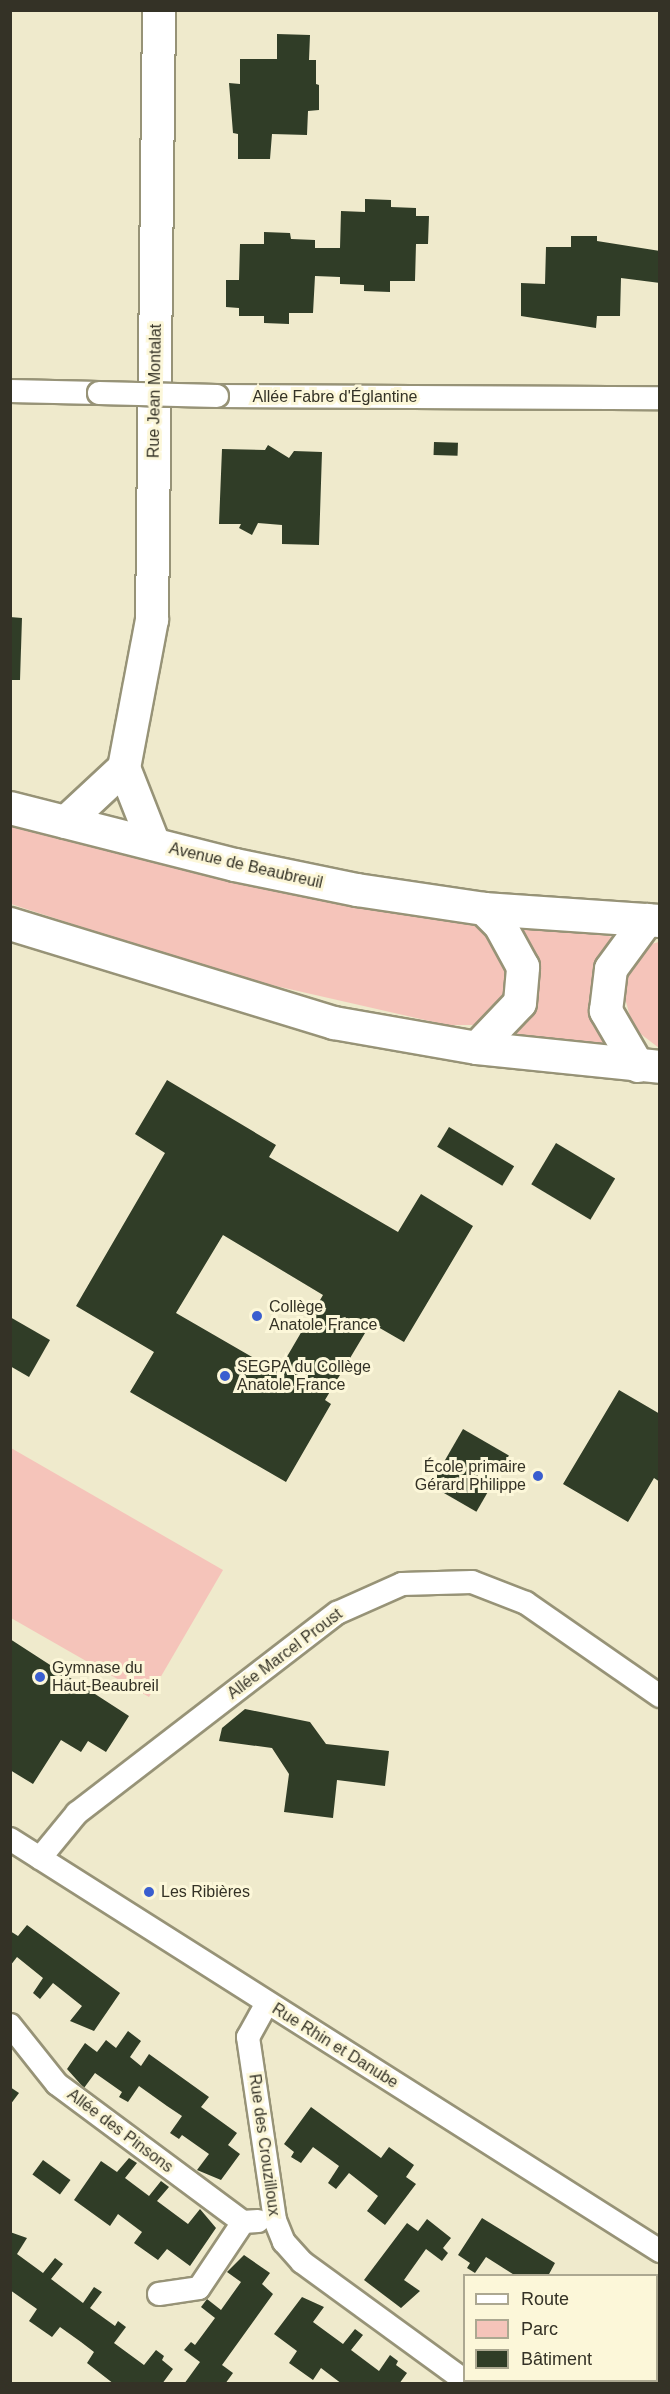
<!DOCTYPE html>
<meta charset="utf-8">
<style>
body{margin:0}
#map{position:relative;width:670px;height:2394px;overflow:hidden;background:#efeacc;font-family:Helvetica,sans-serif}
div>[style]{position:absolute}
.green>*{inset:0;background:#f5c4ba;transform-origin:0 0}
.building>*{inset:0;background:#303d27;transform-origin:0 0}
.roads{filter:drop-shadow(2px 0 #979377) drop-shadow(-2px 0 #979377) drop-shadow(0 2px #979377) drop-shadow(0 -2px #979377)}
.street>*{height:22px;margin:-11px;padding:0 11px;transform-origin:11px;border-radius:11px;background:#fff}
.secondary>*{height:32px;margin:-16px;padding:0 16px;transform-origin:16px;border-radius:16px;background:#fff}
.bridges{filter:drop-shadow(2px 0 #979377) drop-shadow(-2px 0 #979377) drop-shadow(0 2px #979377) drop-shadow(0 -2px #979377)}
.street-bridge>*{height:22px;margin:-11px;padding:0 11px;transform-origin:11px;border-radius:11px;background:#fff}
.dots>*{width:16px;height:16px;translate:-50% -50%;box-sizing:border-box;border:3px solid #fcf7d9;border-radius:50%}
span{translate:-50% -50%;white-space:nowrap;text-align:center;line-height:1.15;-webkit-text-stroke:6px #fcf7d9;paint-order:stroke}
.street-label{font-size:16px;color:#343226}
.poi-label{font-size:16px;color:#343226}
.left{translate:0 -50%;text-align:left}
.right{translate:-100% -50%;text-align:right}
.frame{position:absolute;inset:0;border:12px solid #343226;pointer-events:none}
.legend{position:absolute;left:463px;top:2274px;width:195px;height:108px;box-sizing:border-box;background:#fcf7d9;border:2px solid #aca891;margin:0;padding:8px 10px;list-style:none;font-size:18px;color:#343226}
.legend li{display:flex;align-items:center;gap:12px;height:30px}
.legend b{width:30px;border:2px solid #aca891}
</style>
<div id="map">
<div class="green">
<i style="clip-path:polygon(11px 821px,202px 874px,485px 928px,513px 964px,504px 1002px,475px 1025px,447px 1025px,232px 976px,11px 904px)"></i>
<i style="left:515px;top:923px;width:106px;height:113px;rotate:8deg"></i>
<i style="clip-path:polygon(659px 942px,659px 1048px,633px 1028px,621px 983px,629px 962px,647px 945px)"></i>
<i style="clip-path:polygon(11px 1448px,223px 1570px,149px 1697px,11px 1618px)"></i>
</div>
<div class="building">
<i style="clip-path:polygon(277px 34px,310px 35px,309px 60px,316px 60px,316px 84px,319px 85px,319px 110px,308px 111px,307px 135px,272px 134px,270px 159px,238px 159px,238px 134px,233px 133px,229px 83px,240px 84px,240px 59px,277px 59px)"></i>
<i style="clip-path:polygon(365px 199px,391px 200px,391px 207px,416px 208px,416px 216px,429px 216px,428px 244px,416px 244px,415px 281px,390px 281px,390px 292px,364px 291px,364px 285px,340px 284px,340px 277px,315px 276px,313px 313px,289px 313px,289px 324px,264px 323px,264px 316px,239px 316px,239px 308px,226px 307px,226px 280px,239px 280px,240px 244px,264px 244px,264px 232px,290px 233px,291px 239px,315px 240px,315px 248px,340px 248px,341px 211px,365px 212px)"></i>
<i style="clip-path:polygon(571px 236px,597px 236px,597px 241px,660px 251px,660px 283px,621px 278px,620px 316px,597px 316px,596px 328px,521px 316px,521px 283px,545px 284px,546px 247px,571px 247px)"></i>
<i style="left:434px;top:442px;width:24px;height:13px;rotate:2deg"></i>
<i style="clip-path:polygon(268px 445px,289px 458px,294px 451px,322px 452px,319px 545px,282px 544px,282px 525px,258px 523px,252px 535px,239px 528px,241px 524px,219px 524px,222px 449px,265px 450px)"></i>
<i style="clip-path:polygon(10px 617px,22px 618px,20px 680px,10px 680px)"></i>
<i style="clip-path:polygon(evenodd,167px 1080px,276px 1145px,269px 1157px,398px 1232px,421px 1194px,473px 1226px,404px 1342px,371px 1323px,325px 1400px,331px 1404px,286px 1482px,130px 1392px,154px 1352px,76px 1306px,165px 1153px,135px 1134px,167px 1080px,223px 1235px,323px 1295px,278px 1372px,176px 1313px,223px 1235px)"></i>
<i style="left:449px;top:1127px;width:76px;height:23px;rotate:31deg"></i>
<i style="left:556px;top:1143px;width:69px;height:48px;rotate:31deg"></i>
<i style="clip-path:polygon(10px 1317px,50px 1340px,29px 1377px,10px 1366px)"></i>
<i style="clip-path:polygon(619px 1390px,660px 1414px,660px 1482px,654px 1478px,628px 1522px,563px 1484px)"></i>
<i style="left:463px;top:1429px;width:53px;height:65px;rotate:30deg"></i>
<i style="clip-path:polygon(10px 1639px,129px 1716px,106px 1752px,88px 1741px,81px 1752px,61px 1740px,33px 1784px,10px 1770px)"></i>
<i style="clip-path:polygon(245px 1709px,310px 1722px,326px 1744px,389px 1751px,385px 1786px,337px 1780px,333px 1818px,284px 1812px,289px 1774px,272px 1748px,219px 1741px,222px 1728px)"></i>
<i style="clip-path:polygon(27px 1925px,120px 1993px,94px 2031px,70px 2021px,82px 2006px,53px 1983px,40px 1999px,33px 1993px,43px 1978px,17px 1957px,10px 1966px,10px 1931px,18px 1936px)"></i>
<i style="clip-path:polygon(128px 2031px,141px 2041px,130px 2057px,141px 2066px,149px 2054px,209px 2097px,201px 2107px,237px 2133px,228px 2145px,240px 2154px,221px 2180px,197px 2170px,209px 2154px,182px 2135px,179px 2139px,170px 2133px,182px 2116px,167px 2106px,139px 2086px,128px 2102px,119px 2097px,122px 2092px,95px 2073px,84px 2088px,67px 2069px,85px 2043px,97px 2052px,106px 2040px,116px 2048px)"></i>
<i style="clip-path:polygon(10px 2087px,19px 2093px,10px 2105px)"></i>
<i style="clip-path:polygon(311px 2107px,381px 2158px,389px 2147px,414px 2165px,406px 2177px,416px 2184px,385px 2225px,367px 2211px,378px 2196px,349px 2173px,336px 2189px,328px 2183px,339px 2166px,313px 2147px,301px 2163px,291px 2157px,294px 2152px,284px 2144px)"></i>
<i style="clip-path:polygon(129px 2158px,137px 2163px,125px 2178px,149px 2196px,161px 2181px,169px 2187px,157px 2201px,188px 2224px,200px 2209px,216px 2228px,190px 2266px,167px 2249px,158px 2260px,134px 2243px,142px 2232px,118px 2214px,110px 2226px,74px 2200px,101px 2161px,117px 2172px)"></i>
<i style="left:43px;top:2160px;width:34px;height:18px;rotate:36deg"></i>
<i style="clip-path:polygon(482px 2218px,555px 2263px,548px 2276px,516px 2276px,486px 2257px,475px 2273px,467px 2268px,470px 2263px,458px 2255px)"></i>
<i style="clip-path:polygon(427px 2219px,451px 2238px,443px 2248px,448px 2253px,442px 2261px,426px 2249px,404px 2280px,420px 2291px,401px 2308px,364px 2280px,407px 2223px,418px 2231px)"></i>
<i style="clip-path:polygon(10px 2232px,27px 2238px,17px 2254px,43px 2273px,55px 2258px,63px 2264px,51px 2279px,83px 2303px,94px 2287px,102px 2292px,90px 2308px,115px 2326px,118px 2321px,126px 2327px,114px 2343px,144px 2365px,156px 2350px,164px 2356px,162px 2360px,173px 2369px,162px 2384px,114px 2384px,87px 2363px,94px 2352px,81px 2342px,60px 2327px,52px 2337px,29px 2321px,37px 2309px,10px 2290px)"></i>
<i style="clip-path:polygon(244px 2255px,270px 2273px,262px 2284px,273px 2294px,222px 2365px,233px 2373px,225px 2384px,184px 2384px,200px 2362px,184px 2350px,191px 2342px,195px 2345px,215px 2318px,201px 2307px,207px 2299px,221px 2310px,241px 2282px,227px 2272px)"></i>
<i style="clip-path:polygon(302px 2297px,324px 2307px,313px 2322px,343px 2344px,355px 2329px,363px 2335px,351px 2350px,379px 2371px,390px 2355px,398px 2361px,396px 2365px,407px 2373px,399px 2384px,342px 2384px,321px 2368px,313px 2380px,289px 2363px,297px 2351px,274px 2334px)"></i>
<i style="clip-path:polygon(523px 2380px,587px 2380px,589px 2382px,521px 2384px)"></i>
<i style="clip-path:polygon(630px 2380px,654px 2380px,659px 2384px,628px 2384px)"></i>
</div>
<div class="roads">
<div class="street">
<i style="left:10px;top:391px;width:89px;rotate:1.3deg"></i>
<i style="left:217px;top:396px;width:443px;rotate:0.3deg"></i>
<i style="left:10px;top:1839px;width:770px;rotate:32.37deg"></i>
<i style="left:40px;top:1858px;width:58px;rotate:-50.6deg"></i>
<i style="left:77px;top:1813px;width:328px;rotate:-37.6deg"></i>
<i style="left:337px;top:1613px;width:71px;rotate:-24deg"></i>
<i style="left:402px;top:1584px;width:70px;rotate:-1.6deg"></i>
<i style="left:472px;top:1582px;width:58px;rotate:21.3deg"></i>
<i style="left:526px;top:1603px;width:163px;rotate:34.8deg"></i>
<i style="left:267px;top:2003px;width:39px;rotate:119deg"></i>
<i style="left:248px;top:2037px;width:185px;rotate:81.6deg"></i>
<i style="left:275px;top:2220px;width:24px;rotate:68deg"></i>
<i style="left:284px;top:2242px;width:27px;rotate:48deg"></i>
<i style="left:302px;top:2262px;width:200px;rotate:36.1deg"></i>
<i style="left:10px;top:2025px;width:75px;rotate:51.5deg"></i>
<i style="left:57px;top:2084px;width:232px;rotate:36.6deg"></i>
<i style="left:159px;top:2294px;width:40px;rotate:-8.5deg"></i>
<i style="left:199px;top:2288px;width:79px;rotate:-56.3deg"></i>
<i style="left:243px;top:2222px;width:15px;rotate:-4deg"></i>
</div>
<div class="secondary">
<i style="left:10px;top:808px;width:232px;rotate:14.2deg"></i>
<i style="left:235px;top:865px;width:125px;rotate:11.6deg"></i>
<i style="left:357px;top:890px;width:128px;rotate:8.5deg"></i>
<i style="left:484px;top:909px;width:176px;rotate:3.9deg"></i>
<i style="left:66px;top:822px;width:79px;rotate:-43deg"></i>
<i style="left:154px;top:844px;width:82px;rotate:-111.5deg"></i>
<i style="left:124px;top:768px;width:151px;rotate:-79.3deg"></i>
<i style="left:152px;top:620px;width:610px;rotate:-89.34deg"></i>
<i style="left:10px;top:924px;width:339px;rotate:17deg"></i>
<i style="left:334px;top:1023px;width:145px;rotate:9.9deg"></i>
<i style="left:477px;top:1048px;width:184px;rotate:5.9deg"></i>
<i style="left:477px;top:1048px;width:62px;rotate:-46.3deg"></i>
<i style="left:520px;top:1003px;width:36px;rotate:-85deg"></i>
<i style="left:523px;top:967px;width:48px;rotate:-118.7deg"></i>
<i style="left:500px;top:925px;width:23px;rotate:-135deg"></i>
<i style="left:638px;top:1066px;width:64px;rotate:-120.2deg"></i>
<i style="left:606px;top:1011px;width:42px;rotate:-83.2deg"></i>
<i style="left:611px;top:969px;width:61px;rotate:-53.7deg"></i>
</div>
</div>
<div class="bridges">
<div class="street-bridge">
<i style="left:99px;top:393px;width:118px;rotate:1.5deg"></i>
</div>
</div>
<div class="dots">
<i style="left:257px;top:1316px;background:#3a5ecf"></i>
<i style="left:225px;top:1376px;background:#3a5ecf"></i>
<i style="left:538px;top:1476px;background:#3a5ecf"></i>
<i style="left:40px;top:1677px;background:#3a5ecf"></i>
<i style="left:149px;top:1892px;background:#3a5ecf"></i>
</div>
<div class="street-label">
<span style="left:155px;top:391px;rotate:-89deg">Rue Jean Montalat</span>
<span style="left:335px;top:397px">Allée Fabre d'Églantine</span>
<span style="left:246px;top:866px;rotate:13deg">Avenue de Beaubreuil</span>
<span style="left:285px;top:1654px;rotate:-37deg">Allée Marcel Proust</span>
<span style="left:335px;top:2046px;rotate:32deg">Rue Rhin et Danube</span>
<span style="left:120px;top:2131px;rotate:37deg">Allée des Pinsons</span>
<span style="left:264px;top:2145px;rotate:82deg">Rue des Crouzilloux</span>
</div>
<div class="poi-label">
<span class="left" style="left:269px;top:1316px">Collège<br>Anatole France</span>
<span class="left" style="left:237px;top:1376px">SEGPA du Collège<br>Anatole France</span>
<span class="right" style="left:526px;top:1476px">École primaire<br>Gérard Philippe</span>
<span class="left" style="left:52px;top:1677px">Gymnase du<br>Haut-Beaubreil</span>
<span class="left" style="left:161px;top:1892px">Les Ribières</span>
</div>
<div class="frame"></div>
<ul class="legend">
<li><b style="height:8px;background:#fff"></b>Route</li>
<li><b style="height:16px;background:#f5c4ba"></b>Parc</li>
<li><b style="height:16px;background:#303d27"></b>Bâtiment</li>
</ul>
</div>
